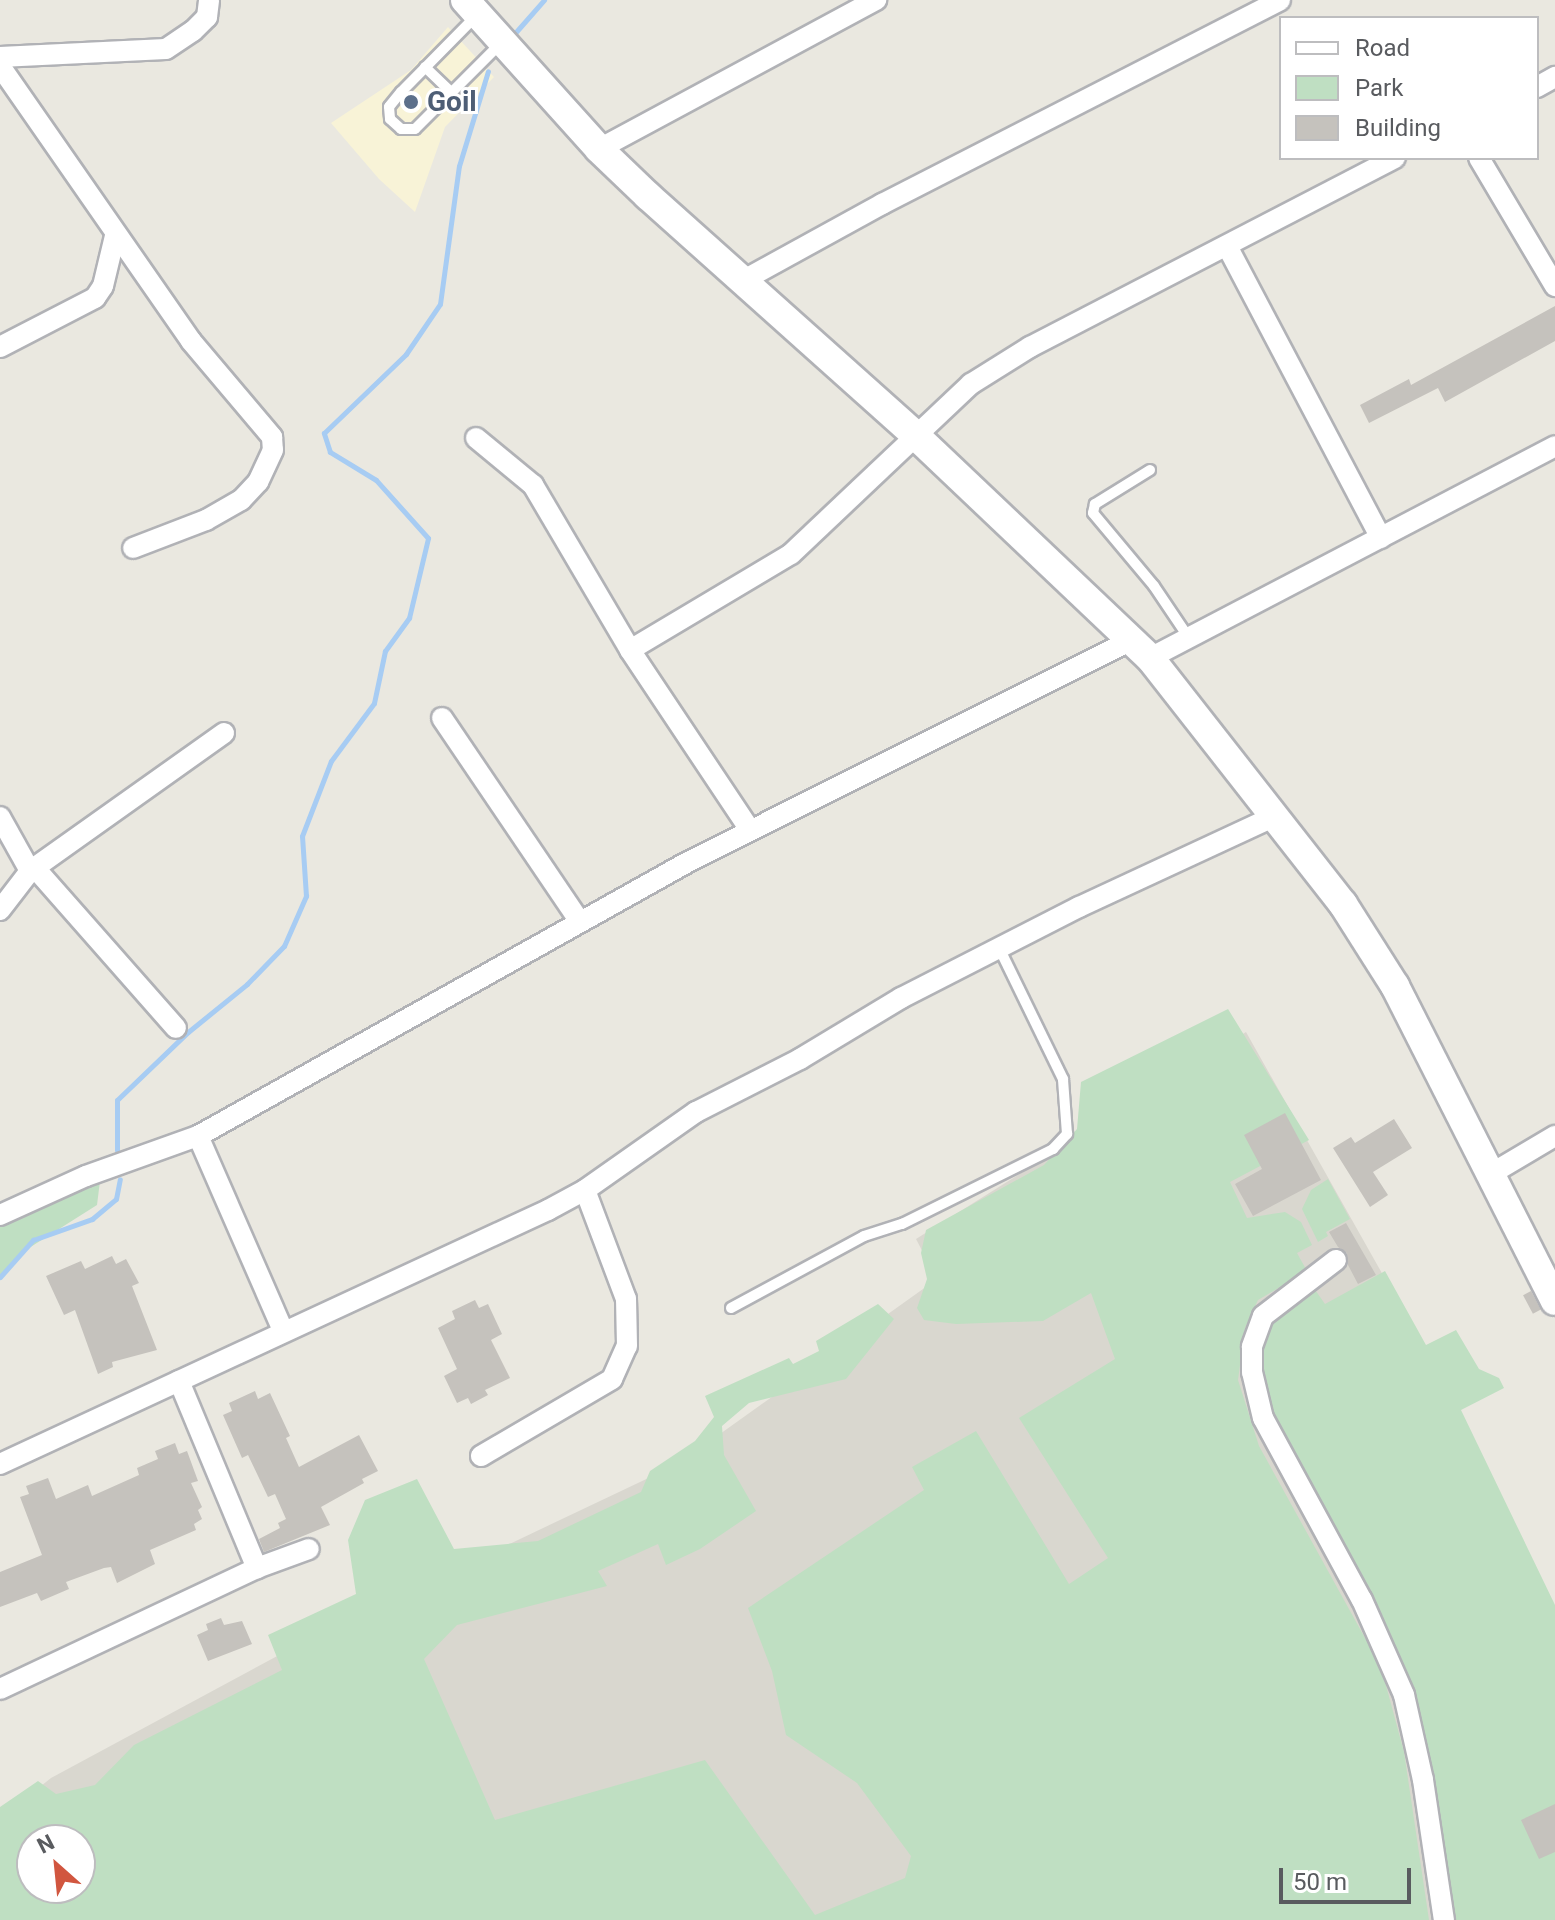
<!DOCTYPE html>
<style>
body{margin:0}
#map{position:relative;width:1555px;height:1920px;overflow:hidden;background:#eae8e0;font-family:Roboto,sans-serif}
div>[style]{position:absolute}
.commercial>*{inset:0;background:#f8f3d7}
.education>*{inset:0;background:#d9d7cf}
.green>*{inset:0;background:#bfdfc2}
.stream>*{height:5px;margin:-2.5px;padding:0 2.5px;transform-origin:2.5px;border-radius:2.5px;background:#a7ccf3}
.building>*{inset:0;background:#c5c2bd;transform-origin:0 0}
.roads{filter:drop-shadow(2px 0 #b1b2b6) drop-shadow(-2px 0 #b1b2b6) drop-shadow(0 2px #b1b2b6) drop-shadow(0 -2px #b1b2b6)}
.lane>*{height:10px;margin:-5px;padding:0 5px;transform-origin:5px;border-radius:5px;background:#fff}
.street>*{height:20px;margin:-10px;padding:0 10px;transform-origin:10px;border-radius:10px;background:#fff}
.secondary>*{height:28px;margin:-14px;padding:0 14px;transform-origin:14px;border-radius:14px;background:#fff}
.dots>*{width:22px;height:22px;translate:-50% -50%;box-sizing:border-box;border:4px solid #fff;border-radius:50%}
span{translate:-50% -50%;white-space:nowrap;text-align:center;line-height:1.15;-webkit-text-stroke:6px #fff;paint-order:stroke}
.service-label{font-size:28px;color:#4e5e75;font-weight:700}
.left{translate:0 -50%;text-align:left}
.legend{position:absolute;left:1279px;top:16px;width:260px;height:144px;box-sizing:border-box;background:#fff;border:2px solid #bdbdbf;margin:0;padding:10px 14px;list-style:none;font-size:24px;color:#595b5f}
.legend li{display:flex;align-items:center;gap:16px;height:40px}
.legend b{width:40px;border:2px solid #bdbdbf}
.north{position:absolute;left:16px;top:1824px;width:80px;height:80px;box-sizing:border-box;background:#fff;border:2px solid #bdbdbf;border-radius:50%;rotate:333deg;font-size:22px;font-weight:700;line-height:32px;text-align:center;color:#595b5f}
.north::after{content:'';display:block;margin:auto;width:28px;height:36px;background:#d1563f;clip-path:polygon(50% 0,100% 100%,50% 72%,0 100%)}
.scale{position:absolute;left:1279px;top:1868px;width:132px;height:36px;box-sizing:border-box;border:4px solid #595b5f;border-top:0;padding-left:10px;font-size:24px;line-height:28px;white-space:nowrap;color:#595b5f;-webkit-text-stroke:6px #fff;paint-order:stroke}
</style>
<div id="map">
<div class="commercial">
<i style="clip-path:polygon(448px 27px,494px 77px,445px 127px,415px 212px,379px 179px,331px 123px,411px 70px)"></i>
</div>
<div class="education">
<i style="clip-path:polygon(evenodd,1246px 1032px,1463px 1417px,1555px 1920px,0 1920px,0 1819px,51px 1778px,307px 1640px,678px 1464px,937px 1279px,916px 1239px,1246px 1032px,32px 1840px,80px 1840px,80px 1888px,32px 1888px,32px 1840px)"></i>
</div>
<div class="green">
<i style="clip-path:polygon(evenodd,1228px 1009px,1309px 1140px,1230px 1182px,1247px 1218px,1285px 1212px,1301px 1222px,1312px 1245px,1297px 1253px,1307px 1271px,1258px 1300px,1245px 1328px,1238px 1380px,1259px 1446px,1381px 1667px,1404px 1752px,1429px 1920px,0 1920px,0 1807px,38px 1781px,56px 1794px,95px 1785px,134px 1745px,282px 1670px,268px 1635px,356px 1594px,348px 1540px,365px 1500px,417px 1479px,454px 1549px,538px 1541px,641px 1492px,650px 1471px,695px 1441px,714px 1417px,705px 1396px,789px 1358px,793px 1364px,819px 1351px,816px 1341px,878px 1304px,894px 1319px,846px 1379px,749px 1403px,722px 1426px,724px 1455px,756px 1511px,700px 1549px,666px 1565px,658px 1544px,598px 1571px,607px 1586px,457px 1625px,424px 1659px,495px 1820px,705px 1760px,815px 1915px,905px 1878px,911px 1856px,857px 1783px,786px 1735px,772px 1671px,748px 1608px,924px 1490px,912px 1467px,976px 1431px,1069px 1584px,1108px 1558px,1019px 1418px,1115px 1359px,1091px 1293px,1043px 1321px,956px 1324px,924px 1320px,917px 1308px,927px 1279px,921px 1253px,926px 1230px,1044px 1165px,1077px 1129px,1081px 1082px,1228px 1009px,32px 1840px,80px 1840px,80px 1888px,32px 1888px,32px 1840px)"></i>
<i style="clip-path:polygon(1328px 1179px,1350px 1219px,1326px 1232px,1328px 1236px,1318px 1242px,1302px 1209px,1311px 1190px)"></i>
<i style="clip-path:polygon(100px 1181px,97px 1205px,29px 1248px,0 1278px,0 1225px)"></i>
<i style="clip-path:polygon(1385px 1271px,1426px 1345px,1456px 1330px,1479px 1369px,1499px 1378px,1504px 1388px,1461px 1410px,1555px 1605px,1555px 1920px,1447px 1920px,1407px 1692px,1268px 1418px,1257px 1349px,1271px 1317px,1313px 1287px,1325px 1304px)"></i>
</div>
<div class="stream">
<i style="left:515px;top:33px;width:44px;rotate:-48.7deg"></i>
<i style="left:117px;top:1150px;width:50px;rotate:-90deg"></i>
<i style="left:117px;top:1100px;width:98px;rotate:-43.8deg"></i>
<i style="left:188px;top:1032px;width:76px;rotate:-39.1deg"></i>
<i style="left:247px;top:984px;width:53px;rotate:-45.8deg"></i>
<i style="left:284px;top:946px;width:55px;rotate:-66.3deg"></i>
<i style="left:306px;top:896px;width:60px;rotate:-93.8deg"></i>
<i style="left:302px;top:836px;width:80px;rotate:-68.9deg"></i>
<i style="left:331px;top:761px;width:72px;rotate:-53.4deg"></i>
<i style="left:374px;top:703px;width:53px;rotate:-78.1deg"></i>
<i style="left:385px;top:651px;width:41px;rotate:-54deg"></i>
<i style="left:409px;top:618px;width:82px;rotate:-76.6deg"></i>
<i style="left:428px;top:538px;width:78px;rotate:-131.9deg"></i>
<i style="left:376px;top:480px;width:54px;rotate:-148.7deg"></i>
<i style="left:330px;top:452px;width:20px;rotate:-108deg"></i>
<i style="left:324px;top:433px;width:114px;rotate:-43.9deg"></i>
<i style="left:406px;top:354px;width:60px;rotate:-55.8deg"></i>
<i style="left:440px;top:304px;width:139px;rotate:-82.2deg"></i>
<i style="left:459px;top:166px;width:99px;rotate:-73deg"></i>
<i style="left:0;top:1277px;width:50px;rotate:-48.3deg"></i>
<i style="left:33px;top:1240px;width:63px;rotate:-19.6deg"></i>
<i style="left:92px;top:1219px;width:31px;rotate:-40deg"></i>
<i style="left:116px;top:1199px;width:20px;rotate:-79deg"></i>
</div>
<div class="building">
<i style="clip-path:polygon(1555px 306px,1555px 341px,1445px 402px,1438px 388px,1369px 423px,1360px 405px,1409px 379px,1411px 385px)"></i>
<i style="clip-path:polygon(1285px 1113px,1321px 1180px,1253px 1216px,1235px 1184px,1262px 1169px,1244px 1135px)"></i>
<i style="clip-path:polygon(1394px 1119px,1412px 1148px,1373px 1172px,1388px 1195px,1370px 1207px,1333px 1148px,1351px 1137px,1355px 1143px)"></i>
<i style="clip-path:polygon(1346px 1223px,1376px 1275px,1358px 1284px,1348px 1265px,1347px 1253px,1338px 1247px,1329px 1232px)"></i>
<i style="clip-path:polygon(112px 1256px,116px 1264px,126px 1259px,139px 1283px,132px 1286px,157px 1350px,112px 1362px,113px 1367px,98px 1374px,75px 1310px,64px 1315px,46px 1276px,81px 1261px,85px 1269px)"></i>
<i style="left:1531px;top:1291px;width:21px;height:9px;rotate:62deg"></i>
<i style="clip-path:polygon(475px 1300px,479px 1308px,488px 1304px,502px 1334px,491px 1340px,510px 1378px,485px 1390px,488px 1395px,471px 1404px,468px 1398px,457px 1403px,444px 1376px,457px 1369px,438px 1328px,455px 1319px,452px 1311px)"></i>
<i style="clip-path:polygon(255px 1391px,258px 1399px,270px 1393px,290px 1436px,286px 1438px,299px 1467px,359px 1435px,378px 1471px,362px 1479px,364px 1483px,321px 1507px,330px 1525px,264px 1552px,259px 1539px,280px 1528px,278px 1523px,286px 1519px,275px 1494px,268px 1497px,248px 1455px,242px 1458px,223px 1415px,232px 1411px,229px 1403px)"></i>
<i style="clip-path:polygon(175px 1443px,179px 1454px,187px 1451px,198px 1481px,191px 1483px,202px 1507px,198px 1510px,202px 1519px,194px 1524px,196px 1530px,150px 1550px,155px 1564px,117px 1583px,111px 1567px,104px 1568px,66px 1582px,69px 1589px,41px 1601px,37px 1593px,0 1607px,0 1572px,42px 1555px,20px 1497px,29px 1494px,26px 1486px,48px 1478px,56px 1499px,88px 1485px,92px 1496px,139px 1475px,137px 1468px,158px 1459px,155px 1451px)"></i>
<i style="clip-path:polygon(221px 1618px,224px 1625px,242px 1621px,252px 1644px,208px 1661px,197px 1635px,208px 1630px,206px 1624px)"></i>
<i style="clip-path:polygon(1555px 1804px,1555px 1852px,1539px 1859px,1521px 1820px)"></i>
</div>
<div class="roads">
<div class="lane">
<i style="left:476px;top:16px;width:107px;rotate:134.6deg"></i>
<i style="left:401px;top:92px;width:19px;rotate:129deg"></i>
<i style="left:389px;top:107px;width:12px;rotate:85deg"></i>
<i style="left:390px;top:119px;width:15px;rotate:42deg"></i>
<i style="left:401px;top:129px;width:14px"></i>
<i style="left:415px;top:129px;width:120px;rotate:-45deg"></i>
<i style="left:425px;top:67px;width:37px;rotate:44deg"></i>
<i style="left:1150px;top:470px;width:65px;rotate:148.3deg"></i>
<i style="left:1095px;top:504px;width:9px;rotate:103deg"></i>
<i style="left:1093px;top:513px;width:95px;rotate:50.1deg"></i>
<i style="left:1154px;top:586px;width:63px;rotate:56.1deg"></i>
<i style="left:731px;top:1308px;width:151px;rotate:-28.4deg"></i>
<i style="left:864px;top:1236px;width:40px;rotate:-18deg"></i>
<i style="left:902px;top:1224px;width:169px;rotate:-26.4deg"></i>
<i style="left:1053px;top:1149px;width:21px;rotate:-47deg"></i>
<i style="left:1067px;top:1134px;width:55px;rotate:-94.2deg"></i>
<i style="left:1063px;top:1079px;width:146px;rotate:-116deg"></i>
</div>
<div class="street">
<i style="left:0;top:57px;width:166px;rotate:-2.8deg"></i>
<i style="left:166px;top:49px;width:32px;rotate:-34deg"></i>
<i style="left:193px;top:31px;width:20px;rotate:-45deg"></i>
<i style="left:207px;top:17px;width:17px;rotate:-83deg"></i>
<i style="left:0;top:66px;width:335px;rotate:55.2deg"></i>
<i style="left:191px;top:341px;width:126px;rotate:49.8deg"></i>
<i style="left:272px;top:437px;width:13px;rotate:86deg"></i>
<i style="left:273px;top:450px;width:35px;rotate:115deg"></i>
<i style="left:258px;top:482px;width:25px;rotate:133deg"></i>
<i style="left:241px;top:500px;width:40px;rotate:150.3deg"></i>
<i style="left:206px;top:520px;width:78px;rotate:159deg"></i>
<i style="left:1537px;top:87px;width:21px;rotate:-29deg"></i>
<i style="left:599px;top:149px;width:315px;rotate:-28.3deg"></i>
<i style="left:1479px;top:158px;width:149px;rotate:59.3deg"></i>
<i style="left:1227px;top:246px;width:330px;rotate:62.2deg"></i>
<i style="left:744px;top:280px;width:158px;rotate:-28.8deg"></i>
<i style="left:882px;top:204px;width:447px;rotate:-27.1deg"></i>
<i style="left:0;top:347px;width:107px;rotate:-27.3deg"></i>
<i style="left:95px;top:298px;width:14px;rotate:-56deg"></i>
<i style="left:103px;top:286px;width:51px;rotate:-76.5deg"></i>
<i style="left:476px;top:438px;width:74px;rotate:39.5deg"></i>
<i style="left:533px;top:485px;width:191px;rotate:59.5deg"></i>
<i style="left:630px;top:650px;width:216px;rotate:56.3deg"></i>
<i style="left:630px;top:650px;width:187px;rotate:-30.8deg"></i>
<i style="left:791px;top:554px;width:248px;rotate:-43.4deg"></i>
<i style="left:971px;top:384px;width:70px;rotate:-32.1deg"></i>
<i style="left:1030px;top:347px;width:411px;rotate:-27.4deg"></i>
<i style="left:1150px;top:658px;width:457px;rotate:-27.6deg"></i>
<i style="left:442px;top:718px;width:246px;rotate:55.9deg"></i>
<i style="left:0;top:817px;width:62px;rotate:60.9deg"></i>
<i style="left:35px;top:868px;width:213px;rotate:48.6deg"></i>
<i style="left:0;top:910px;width:49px;rotate:-52.4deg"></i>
<i style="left:30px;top:871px;width:238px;rotate:-35.4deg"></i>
<i style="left:198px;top:1136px;width:213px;rotate:66.4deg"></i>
<i style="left:1489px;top:1175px;width:77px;rotate:-30.6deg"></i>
<i style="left:0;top:1215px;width:94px;rotate:-24.4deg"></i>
<i style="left:86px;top:1176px;width:119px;rotate:-19.7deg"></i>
<i style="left:198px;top:1136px;width:559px;rotate:-29.22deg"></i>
<i style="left:686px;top:863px;width:500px;rotate:-26.6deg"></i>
<i style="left:1336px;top:1260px;width:92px;rotate:142.5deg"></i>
<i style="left:1263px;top:1316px;width:33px;rotate:110deg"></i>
<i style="left:1252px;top:1347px;width:25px;rotate:90deg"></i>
<i style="left:1252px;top:1372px;width:47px;rotate:76.6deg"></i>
<i style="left:1263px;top:1418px;width:207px;rotate:61.5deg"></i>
<i style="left:1362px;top:1600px;width:104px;rotate:66.1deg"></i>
<i style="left:1404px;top:1695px;width:87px;rotate:77.4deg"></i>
<i style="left:1423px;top:1780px;width:142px;rotate:81.5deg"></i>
<i style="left:179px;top:1381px;width:203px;rotate:67.4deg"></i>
<i style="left:481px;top:1456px;width:152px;rotate:-30.4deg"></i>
<i style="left:612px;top:1379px;width:36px;rotate:-66deg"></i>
<i style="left:627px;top:1346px;width:47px;rotate:-91.2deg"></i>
<i style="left:626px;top:1299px;width:116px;rotate:-110.6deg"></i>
<i style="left:0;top:1464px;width:604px;rotate:-24.87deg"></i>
<i style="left:548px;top:1210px;width:42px;rotate:-28.4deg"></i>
<i style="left:585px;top:1190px;width:136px;rotate:-35.1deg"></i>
<i style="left:696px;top:1112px;width:117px;rotate:-27deg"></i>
<i style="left:800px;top:1059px;width:118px;rotate:-31.1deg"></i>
<i style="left:901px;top:998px;width:200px;rotate:-27.1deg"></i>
<i style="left:1079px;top:907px;width:216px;rotate:-24.9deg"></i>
<i style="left:0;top:1689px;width:284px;rotate:-25.2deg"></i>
<i style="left:257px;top:1568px;width:55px;rotate:-20.1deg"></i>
</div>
<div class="secondary">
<i style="left:465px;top:0;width:200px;rotate:48deg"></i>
<i style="left:599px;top:149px;width:68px;rotate:43.8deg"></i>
<i style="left:648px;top:196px;width:360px;rotate:41.8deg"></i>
<i style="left:916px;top:436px;width:323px;rotate:43.5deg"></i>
<i style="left:1150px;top:658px;width:313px;rotate:51.9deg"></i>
<i style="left:1343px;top:904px;width:97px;rotate:57.6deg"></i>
<i style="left:1395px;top:986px;width:353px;rotate:63.1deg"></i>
</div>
</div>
<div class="dots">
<i style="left:411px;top:102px;background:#5c6f8a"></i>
</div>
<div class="service-label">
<span class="left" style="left:427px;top:102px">Goil</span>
</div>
<ul class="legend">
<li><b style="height:10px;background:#fff"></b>Road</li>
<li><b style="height:22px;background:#bfdfc2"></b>Park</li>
<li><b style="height:22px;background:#c5c2bd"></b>Building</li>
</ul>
<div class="north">N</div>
<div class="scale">50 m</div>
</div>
